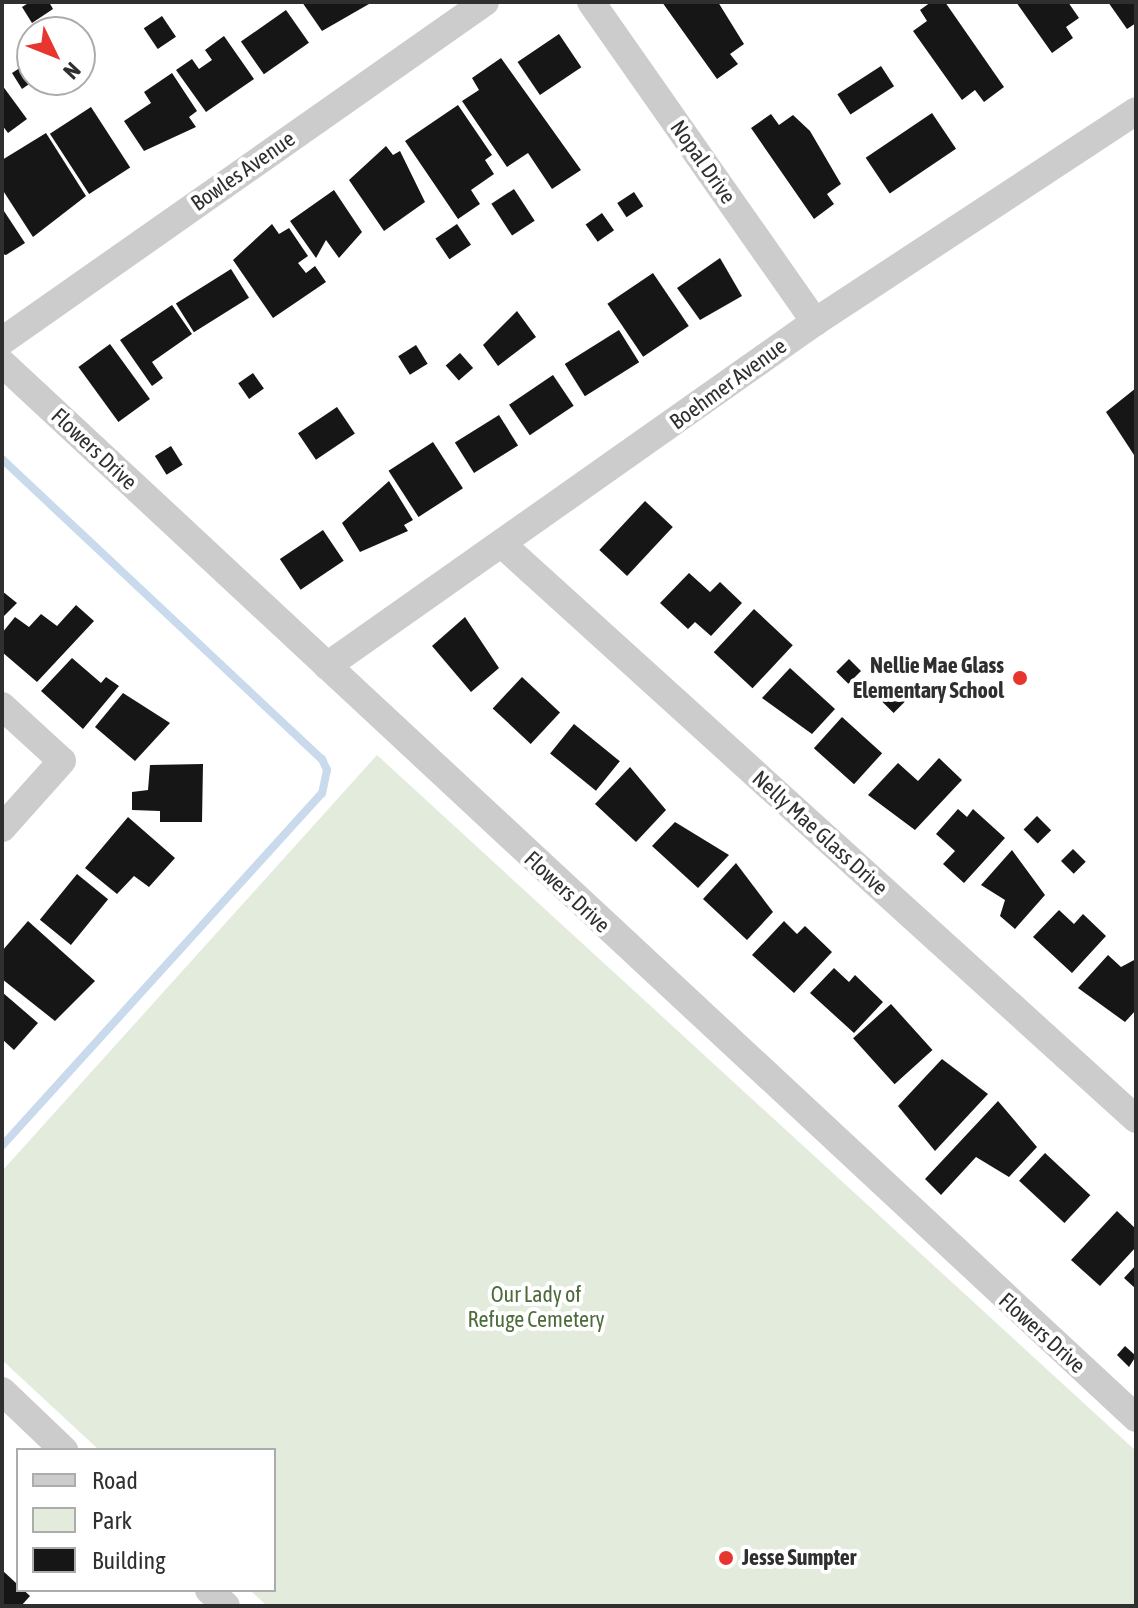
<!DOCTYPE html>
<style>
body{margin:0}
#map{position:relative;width:1138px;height:1608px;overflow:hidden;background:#fff;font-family:"Asap Condensed",sans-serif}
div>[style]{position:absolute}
.green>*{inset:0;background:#e3ecdc}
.stream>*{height:8px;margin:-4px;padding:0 4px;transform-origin:4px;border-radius:4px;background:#c8daec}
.building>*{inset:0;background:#161616;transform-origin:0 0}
.minor>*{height:28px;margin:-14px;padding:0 14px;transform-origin:14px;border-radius:14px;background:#ccc}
.dots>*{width:22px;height:22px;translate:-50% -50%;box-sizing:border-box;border:4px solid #fff;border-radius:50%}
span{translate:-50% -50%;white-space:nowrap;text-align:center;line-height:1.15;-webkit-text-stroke:8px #fff;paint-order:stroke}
.street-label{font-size:22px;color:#2f2f2f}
.poi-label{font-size:22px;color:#2f2f2f;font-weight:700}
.right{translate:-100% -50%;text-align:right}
.left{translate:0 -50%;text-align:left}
.park-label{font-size:22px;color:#4d6b3b}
.frame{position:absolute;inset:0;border:4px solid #2f2f2f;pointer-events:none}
.legend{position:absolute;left:16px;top:1448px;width:260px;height:144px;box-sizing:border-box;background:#fff;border:2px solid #acacac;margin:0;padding:10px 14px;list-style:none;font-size:24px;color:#2f2f2f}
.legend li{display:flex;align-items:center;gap:16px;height:40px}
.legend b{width:40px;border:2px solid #acacac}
.north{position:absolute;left:16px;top:16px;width:80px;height:80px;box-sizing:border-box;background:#fff;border:2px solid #acacac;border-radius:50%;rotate:133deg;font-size:22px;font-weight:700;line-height:32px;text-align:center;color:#2f2f2f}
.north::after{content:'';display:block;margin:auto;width:28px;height:36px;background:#e73630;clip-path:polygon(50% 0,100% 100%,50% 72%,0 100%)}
</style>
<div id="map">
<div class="green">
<i style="clip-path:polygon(377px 755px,1136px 1451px,1136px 1606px,267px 1606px,250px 1590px,274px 1590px,274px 1450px,99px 1450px,2px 1360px,2px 1171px)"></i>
</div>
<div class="stream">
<i style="left:2px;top:459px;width:439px;rotate:43.2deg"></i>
<i style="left:322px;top:759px;width:12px;rotate:66deg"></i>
<i style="left:327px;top:770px;width:24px;rotate:102deg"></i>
<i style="left:322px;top:793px;width:476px;rotate:132.2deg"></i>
</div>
<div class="building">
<i style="clip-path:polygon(30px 2px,49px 2px,53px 9px,32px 23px,22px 7px)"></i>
<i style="clip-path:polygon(302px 2px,368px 2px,369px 4px,322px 31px)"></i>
<i style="clip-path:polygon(662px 2px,718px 2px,744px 44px,730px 54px,738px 64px,717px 79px)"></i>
<i style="clip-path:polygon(931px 2px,945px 2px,1004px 87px,984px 102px,975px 90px,962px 100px,913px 31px,927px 21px,920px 10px)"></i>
<i style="clip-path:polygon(1016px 2px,1068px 2px,1079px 18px,1066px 27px,1073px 38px,1052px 53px)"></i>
<i style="clip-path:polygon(1108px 2px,1136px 2px,1136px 23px,1127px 29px)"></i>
<i style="left:286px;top:10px;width:40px;height:55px;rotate:55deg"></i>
<i style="left:162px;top:16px;width:25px;height:22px;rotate:56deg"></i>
<i style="left:559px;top:34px;width:40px;height:50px;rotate:56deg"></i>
<i style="clip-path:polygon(224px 36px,254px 79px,206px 112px,176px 70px,192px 59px,199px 69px,212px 60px,205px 50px)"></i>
<i style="clip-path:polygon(501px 58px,581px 170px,552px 189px,528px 153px,507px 167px,462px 101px,479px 90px,472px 78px)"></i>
<i style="clip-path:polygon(32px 60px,35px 80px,22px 89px,12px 73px)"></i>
<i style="left:881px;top:66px;width:24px;height:52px;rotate:57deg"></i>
<i style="clip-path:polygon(172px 73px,197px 111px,189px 117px,196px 127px,144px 151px,124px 121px,151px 103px,144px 92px)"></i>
<i style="clip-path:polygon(2px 85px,27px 119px,8px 133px,2px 125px)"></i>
<i style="clip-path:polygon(458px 105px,492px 155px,485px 160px,494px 174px,471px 190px,480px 204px,458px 219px,405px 141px)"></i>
<i style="left:91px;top:107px;width:72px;height:49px;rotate:57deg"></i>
<i style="left:932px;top:113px;width:43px;height:80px;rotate:56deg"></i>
<i style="clip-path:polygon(771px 114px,779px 125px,793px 115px,810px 131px,841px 184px,827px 194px,834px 204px,814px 219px,751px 128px)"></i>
<i style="clip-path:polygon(46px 133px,86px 196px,33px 237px,2px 189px,2px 160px)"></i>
<i style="clip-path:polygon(386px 146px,393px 155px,400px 151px,425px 202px,384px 231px,349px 180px)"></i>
<i style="left:514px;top:189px;width:38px;height:27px;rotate:57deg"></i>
<i style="clip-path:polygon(334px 190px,362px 232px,339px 258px,326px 240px,316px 258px,290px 221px)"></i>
<i style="left:634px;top:192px;width:17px;height:20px;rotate:57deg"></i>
<i style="clip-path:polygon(2px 208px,25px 243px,6px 255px,2px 254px)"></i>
<i style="left:602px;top:213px;width:21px;height:20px;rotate:55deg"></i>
<i style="clip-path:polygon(272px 224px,279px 234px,289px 228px,308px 256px,298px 263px,306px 273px,315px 266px,326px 282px,273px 318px,233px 260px)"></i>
<i style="left:457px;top:224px;width:25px;height:26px;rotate:56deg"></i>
<i style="clip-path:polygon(720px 258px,742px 296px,700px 320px,677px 288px)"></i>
<i style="left:231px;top:269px;width:34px;height:65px;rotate:58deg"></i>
<i style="left:653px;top:273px;width:64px;height:55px;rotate:56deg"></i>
<i style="clip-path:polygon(172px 305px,192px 334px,152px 362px,163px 378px,152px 386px,120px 340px)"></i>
<i style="clip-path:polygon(517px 311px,536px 337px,498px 366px,483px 345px)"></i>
<i style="left:619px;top:330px;width:38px;height:64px;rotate:58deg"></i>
<i style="left:110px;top:344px;width:68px;height:39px;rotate:54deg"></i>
<i style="left:416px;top:345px;width:22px;height:21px;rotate:58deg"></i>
<i style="left:460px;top:353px;width:20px;height:19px;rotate:49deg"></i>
<i style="left:253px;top:373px;width:19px;height:18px;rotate:55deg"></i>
<i style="left:553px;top:375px;width:37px;height:53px;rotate:56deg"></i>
<i style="clip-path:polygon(1136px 388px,1136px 458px,1106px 412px)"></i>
<i style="left:337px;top:407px;width:32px;height:47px;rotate:56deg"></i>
<i style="left:499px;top:415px;width:36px;height:52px;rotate:58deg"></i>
<i style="left:433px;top:442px;width:55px;height:53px;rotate:57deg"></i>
<i style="left:171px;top:446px;width:22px;height:19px;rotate:58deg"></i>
<i style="clip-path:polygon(389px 481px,413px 520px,404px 525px,408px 531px,360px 552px,342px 523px)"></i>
<i style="left:645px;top:501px;width:38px;height:67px;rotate:43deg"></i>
<i style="left:323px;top:530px;width:37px;height:52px;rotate:56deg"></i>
<i style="clip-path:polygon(689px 573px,710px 592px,720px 582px,742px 603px,711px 636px,695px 622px,688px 629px,660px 603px)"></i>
<i style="clip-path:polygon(2px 591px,17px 603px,2px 618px)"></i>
<i style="clip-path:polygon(76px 605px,94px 621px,37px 682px,2px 652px,2px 633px,15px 617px,29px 627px,41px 614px,57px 626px)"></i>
<i style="left:754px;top:609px;width:53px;height:59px;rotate:43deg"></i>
<i style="clip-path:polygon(465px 617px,499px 668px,471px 692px,432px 646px)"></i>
<i style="clip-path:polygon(72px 658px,101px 683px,106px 677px,119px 686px,83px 729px,41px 691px)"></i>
<i style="left:849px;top:659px;width:17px;height:18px;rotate:45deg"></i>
<i style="clip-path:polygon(790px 668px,835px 709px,812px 734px,762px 698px)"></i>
<i style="left:522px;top:677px;width:52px;height:43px;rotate:43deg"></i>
<i style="left:895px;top:689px;width:16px;height:18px;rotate:45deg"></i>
<i style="clip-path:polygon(123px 693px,170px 723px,135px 761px,95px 727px)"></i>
<i style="left:842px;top:717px;width:54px;height:42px;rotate:42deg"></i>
<i style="left:574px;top:724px;width:59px;height:38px;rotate:39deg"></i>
<i style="clip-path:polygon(939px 758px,962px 780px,915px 830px,868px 795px,898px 763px,918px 781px)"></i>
<i style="clip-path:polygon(203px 764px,202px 822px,160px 822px,160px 811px,132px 810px,132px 792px,148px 790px,150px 765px)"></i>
<i style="clip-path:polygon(630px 767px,666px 810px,636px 842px,595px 804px)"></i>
<i style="clip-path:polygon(958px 809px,967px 817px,973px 809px,1005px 838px,964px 883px,943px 864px,955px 851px,936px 834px)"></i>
<i style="left:1037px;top:816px;width:20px;height:19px;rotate:45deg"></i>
<i style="clip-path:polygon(128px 817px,175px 858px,149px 887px,134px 876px,117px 894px,85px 868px)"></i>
<i style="clip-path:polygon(675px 822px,729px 855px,698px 888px,652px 846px)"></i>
<i style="left:1073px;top:849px;width:18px;height:17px;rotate:45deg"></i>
<i style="clip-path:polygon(1012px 850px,1045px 895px,1015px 929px,1000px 916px,1005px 900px,981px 885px)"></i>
<i style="clip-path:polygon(736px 863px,773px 912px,747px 940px,703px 899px)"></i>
<i style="left:77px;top:874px;width:40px;height:59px;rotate:39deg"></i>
<i style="clip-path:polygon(1059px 910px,1074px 924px,1083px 914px,1106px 936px,1072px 973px,1033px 937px)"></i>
<i style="clip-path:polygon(28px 921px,95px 981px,55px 1021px,2px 979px,2px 951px)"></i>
<i style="clip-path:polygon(784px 921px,797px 934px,805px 926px,832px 952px,794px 993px,752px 955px)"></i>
<i style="clip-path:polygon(1108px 955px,1121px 967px,1136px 959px,1136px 1010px,1125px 1022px,1078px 988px)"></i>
<i style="clip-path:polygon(834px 968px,849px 982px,855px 975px,883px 1002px,854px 1033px,810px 993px)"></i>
<i style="clip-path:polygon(2px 992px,38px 1023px,14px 1050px,2px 1039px)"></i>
<i style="left:891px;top:1004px;width:62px;height:51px;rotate:48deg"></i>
<i style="clip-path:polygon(942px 1059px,988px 1094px,935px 1151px,898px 1106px)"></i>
<i style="clip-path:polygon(998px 1101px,1037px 1147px,1009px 1177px,976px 1157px,941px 1195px,925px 1179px)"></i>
<i style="left:1045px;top:1153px;width:62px;height:38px;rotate:43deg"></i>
<i style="clip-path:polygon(1117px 1211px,1136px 1229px,1136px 1247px,1100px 1286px,1071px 1260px)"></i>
<i style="clip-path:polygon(1136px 1265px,1136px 1289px,1124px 1278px)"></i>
<i style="clip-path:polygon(1125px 1346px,1136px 1356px,1129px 1367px,1117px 1355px)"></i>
<i style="clip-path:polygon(2px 1570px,30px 1596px,21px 1606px,2px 1606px)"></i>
</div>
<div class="minor">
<i style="left:591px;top:2px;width:391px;rotate:55deg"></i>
<i style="left:2px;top:341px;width:590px;rotate:-35.06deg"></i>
<i style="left:2px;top:363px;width:1549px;rotate:42.93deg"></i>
<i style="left:504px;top:546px;width:853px;rotate:42.2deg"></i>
<i style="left:327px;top:666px;width:597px;rotate:-35.18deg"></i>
<i style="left:815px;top:322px;width:384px;rotate:-33.3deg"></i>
<i style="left:2px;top:706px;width:81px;rotate:42.5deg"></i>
<i style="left:62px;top:761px;width:90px;rotate:131.8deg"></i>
<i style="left:2px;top:1391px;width:86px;rotate:43.6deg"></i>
<i style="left:209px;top:1590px;width:23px;rotate:43deg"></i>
</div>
<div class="dots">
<i style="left:1020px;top:678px;background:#e73630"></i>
<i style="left:726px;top:1558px;background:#e73630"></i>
</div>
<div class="street-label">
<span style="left:703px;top:162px;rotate:55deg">Nopal Drive</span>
<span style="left:243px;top:171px;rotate:-35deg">Bowles Avenue</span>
<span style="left:728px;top:384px;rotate:-36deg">Boehmer Avenue</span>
<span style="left:94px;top:449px;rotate:43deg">Flowers Drive</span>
<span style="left:820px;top:833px;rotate:42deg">Nelly Mae Glass Drive</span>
<span style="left:567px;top:892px;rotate:43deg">Flowers Drive</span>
<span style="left:1042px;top:1333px;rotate:42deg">Flowers Drive</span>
</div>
<div class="poi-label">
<span class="right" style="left:1004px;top:678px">Nellie Mae Glass<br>Elementary School</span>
<span class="left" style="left:742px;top:1558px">Jesse Sumpter</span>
</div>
<div class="park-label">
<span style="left:536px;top:1307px">Our Lady of<br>Refuge Cemetery</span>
</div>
<div class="frame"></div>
<ul class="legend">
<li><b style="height:10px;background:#ccc"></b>Road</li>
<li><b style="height:22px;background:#e3ecdc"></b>Park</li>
<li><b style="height:22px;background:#161616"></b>Building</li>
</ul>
<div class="north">N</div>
</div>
